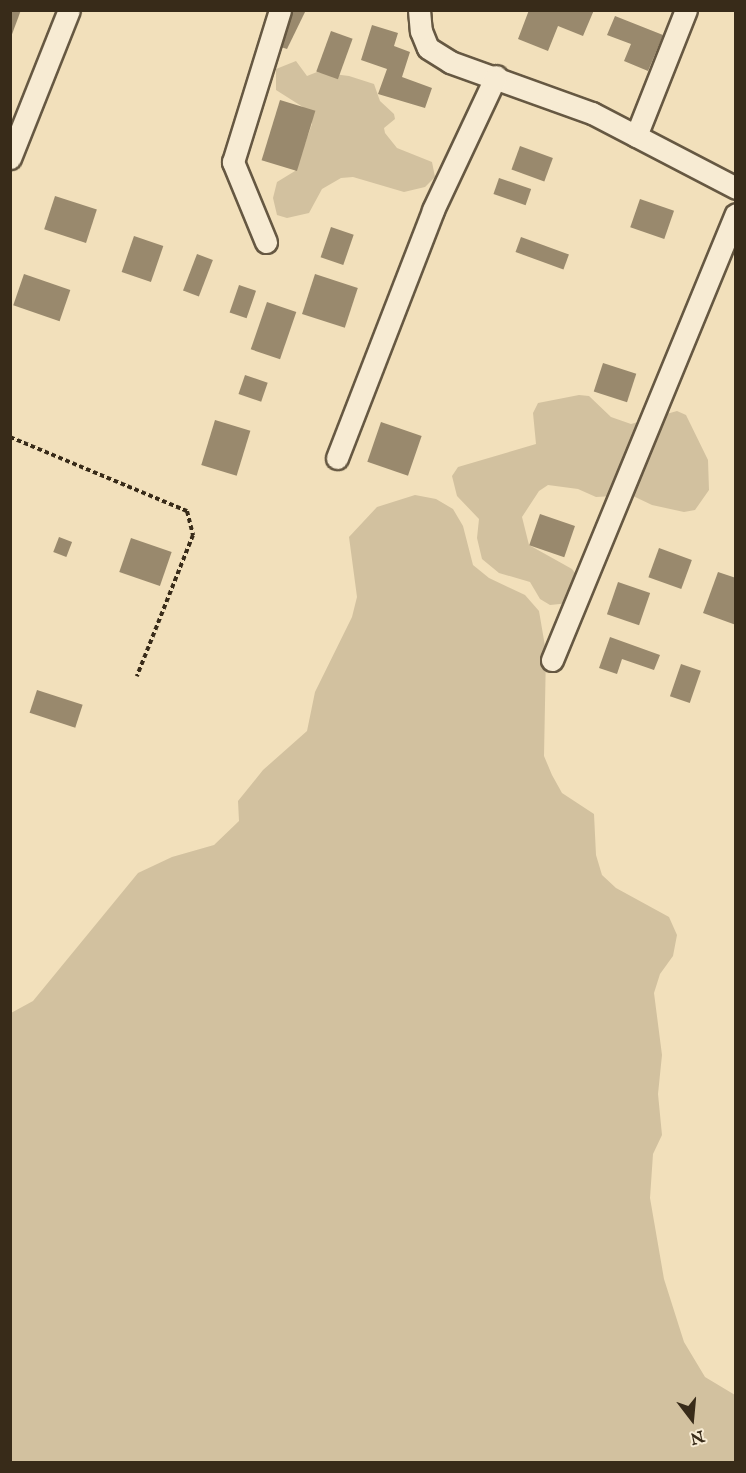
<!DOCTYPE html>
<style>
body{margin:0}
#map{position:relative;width:746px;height:1473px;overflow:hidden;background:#f2e0bb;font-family:"IM FELL English",serif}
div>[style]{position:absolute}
.green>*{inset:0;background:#d2c19f}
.building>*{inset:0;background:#99896d;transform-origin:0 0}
.path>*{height:4px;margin-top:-2px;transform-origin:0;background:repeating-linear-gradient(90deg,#382b19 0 4.5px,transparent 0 7.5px)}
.roads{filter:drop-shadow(2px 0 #665842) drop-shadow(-2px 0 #665842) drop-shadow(0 2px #665842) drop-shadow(0 -2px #665842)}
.street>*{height:21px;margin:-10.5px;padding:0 10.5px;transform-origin:10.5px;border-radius:10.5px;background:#f7ebd3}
span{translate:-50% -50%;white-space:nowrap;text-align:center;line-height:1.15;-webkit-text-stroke:5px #f7ebd3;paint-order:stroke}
.frame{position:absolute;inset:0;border:12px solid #382b19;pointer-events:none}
.north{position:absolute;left:662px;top:1389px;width:60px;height:60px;-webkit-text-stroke:4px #f7ebd3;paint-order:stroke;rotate:164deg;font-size:16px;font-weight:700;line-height:24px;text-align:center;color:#382b19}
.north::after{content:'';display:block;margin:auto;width:21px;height:27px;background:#382b19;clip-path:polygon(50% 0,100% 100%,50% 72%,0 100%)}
</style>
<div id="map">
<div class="green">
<i style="clip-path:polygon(296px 61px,307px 76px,317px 72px,349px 76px,374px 84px,380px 101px,394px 114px,395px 119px,384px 128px,385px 133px,397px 148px,432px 162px,435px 177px,425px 187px,404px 192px,353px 177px,341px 178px,322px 189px,309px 213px,287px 218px,277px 215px,273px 198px,277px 182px,295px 171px,312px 124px,306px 109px,276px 90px,276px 69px)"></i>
<i style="clip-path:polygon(579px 395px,589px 396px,611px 417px,631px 424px,677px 411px,686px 415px,708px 460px,709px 490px,695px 510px,684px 512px,652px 505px,631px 495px,596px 497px,578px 489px,548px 485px,539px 491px,522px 517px,529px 545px,572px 569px,578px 577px,570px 603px,550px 605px,540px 599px,530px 582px,499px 573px,482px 559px,477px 538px,479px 519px,457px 496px,452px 476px,458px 467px,536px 444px,533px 413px,538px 403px)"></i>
<i style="clip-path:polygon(415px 495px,436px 499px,453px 509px,463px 526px,473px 565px,489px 578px,525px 595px,539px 611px,546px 652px,544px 756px,552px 775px,562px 793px,594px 814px,596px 855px,602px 875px,616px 888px,669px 917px,677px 935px,673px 956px,660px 974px,654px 993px,662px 1055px,658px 1094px,662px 1135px,653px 1154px,650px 1198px,664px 1279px,684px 1342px,705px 1377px,735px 1395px,735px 1462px,11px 1462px,11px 1013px,33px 1001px,138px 873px,172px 857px,214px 845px,239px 821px,238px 801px,263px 770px,307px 731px,315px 692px,352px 617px,357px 597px,349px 537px,377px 507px)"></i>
</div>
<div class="building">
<i style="clip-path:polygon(10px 10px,21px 10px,11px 37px,10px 37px)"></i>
<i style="clip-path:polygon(269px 10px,306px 10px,287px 49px,259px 40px)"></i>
<i style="clip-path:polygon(529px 10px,594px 10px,583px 36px,558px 26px,548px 51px,518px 39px)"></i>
<i style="clip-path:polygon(615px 16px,663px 35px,648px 71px,624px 61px,631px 44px,607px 35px)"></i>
<i style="clip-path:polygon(372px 25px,398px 33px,394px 46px,410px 52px,402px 77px,432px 88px,425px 108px,378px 94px,387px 69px,361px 60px)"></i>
<i style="left:331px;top:31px;width:23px;height:43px;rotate:20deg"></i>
<i style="left:280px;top:100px;width:37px;height:63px;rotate:17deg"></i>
<i style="left:520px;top:146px;width:35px;height:25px;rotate:20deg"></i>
<i style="left:499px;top:178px;width:34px;height:17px;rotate:19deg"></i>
<i style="left:55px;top:196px;width:44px;height:35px;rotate:18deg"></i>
<i style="left:640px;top:199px;width:36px;height:30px;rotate:19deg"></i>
<i style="left:331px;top:227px;width:24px;height:32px;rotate:19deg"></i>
<i style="left:134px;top:236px;width:31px;height:38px;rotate:19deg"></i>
<i style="left:521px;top:237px;width:51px;height:16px;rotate:20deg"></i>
<i style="left:197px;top:254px;width:17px;height:39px;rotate:21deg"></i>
<i style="left:24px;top:274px;width:49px;height:33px;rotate:19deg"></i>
<i style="left:315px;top:274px;width:45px;height:42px;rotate:18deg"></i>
<i style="left:239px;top:285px;width:18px;height:29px;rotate:19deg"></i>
<i style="left:267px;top:302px;width:31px;height:50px;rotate:19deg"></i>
<i style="left:603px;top:363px;width:35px;height:30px;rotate:18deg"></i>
<i style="left:245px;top:375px;width:24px;height:20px;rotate:19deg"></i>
<i style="left:215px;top:420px;width:37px;height:47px;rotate:17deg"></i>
<i style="left:381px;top:422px;width:43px;height:42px;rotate:19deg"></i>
<i style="left:540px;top:514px;width:37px;height:33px;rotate:19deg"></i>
<i style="left:59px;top:537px;width:14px;height:16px;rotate:21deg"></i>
<i style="left:131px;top:538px;width:43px;height:36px;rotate:19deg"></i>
<i style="left:659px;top:548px;width:35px;height:31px;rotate:20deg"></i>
<i style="clip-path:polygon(718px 572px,736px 578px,736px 625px,703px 613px)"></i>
<i style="left:618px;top:582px;width:34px;height:34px;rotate:19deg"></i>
<i style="clip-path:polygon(610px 637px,660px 655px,654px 670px,622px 659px,617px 674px,599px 668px)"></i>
<i style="left:681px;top:664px;width:21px;height:34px;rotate:19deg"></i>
<i style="left:37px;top:690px;width:48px;height:24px;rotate:18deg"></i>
</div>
<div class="path">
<i style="left:10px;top:437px;width:192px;rotate:22.7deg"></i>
<i style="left:187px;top:511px;width:25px;rotate:76deg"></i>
<i style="left:193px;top:535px;width:152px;rotate:111.7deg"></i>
</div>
<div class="roads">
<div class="street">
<i style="left:419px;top:10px;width:21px;rotate:85deg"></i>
<i style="left:421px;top:31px;width:18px;rotate:68deg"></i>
<i style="left:428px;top:48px;width:26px;rotate:32deg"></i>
<i style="left:450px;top:62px;width:151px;rotate:19.8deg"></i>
<i style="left:592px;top:113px;width:162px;rotate:27.5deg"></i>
<i style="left:636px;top:136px;width:136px;rotate:-68.4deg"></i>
<i style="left:10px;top:158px;width:159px;rotate:-68.3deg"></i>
<i style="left:266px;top:242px;width:87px;rotate:-112.4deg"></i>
<i style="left:233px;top:162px;width:159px;rotate:-72.8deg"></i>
<i style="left:337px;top:458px;width:266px;rotate:-68.8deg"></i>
<i style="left:433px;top:210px;width:148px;rotate:-64.8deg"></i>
<i style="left:552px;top:660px;width:482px;rotate:-67.6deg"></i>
</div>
</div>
<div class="frame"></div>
<div class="north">N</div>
</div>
